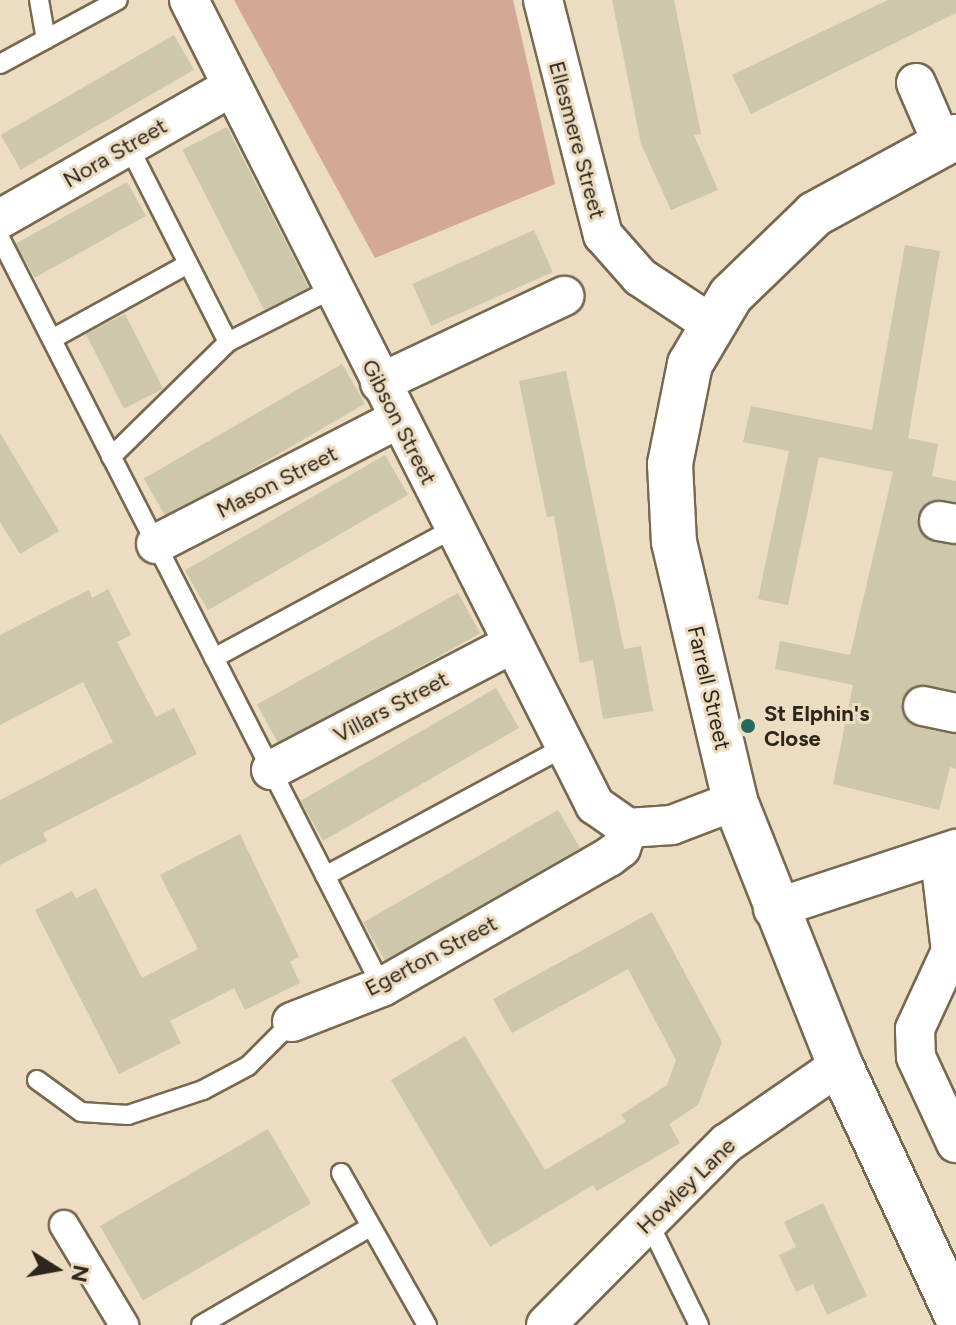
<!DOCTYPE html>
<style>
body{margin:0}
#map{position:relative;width:956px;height:1325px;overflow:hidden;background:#ecdcc1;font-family:Figtree,sans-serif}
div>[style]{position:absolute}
.green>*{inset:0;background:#d3a896}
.building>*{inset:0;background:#cdc8ab;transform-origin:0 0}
.roads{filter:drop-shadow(2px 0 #776950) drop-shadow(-2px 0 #776950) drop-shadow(0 2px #776950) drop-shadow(0 -2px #776950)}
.service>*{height:18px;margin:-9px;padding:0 9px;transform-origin:9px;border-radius:9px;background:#fff}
.pedestrian>*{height:28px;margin:-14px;padding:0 14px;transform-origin:14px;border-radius:14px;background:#fff}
.minor>*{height:38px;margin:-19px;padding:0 19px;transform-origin:19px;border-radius:19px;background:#fff}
.tertiary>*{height:44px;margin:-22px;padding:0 22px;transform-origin:22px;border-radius:22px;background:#fff}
.dots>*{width:22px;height:22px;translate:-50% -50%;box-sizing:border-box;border:4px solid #ecdcc1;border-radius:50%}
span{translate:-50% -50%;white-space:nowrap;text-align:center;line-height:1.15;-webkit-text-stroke:6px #ecdcc1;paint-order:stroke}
.street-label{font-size:22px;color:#2c261c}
.poi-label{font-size:22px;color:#2c261c;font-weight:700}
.left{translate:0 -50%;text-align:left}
.north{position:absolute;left:16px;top:1229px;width:80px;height:80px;-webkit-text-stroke:6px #ecdcc1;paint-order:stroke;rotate:101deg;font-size:22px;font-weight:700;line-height:32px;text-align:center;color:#2c261c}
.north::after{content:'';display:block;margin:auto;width:28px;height:36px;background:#2c261c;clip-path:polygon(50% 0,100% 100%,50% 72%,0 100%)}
</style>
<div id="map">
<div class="green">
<i style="clip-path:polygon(234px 0,513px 0,555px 184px,375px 258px)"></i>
</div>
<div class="building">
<i style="clip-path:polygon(612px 0,674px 0,701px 134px,694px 135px,718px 190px,671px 210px,641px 144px)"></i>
<i style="clip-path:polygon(888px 0,956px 0,956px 13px,751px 114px,732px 75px)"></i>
<i style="left:174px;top:35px;width:40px;height:200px;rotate:60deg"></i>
<i style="left:227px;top:127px;width:180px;height:50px;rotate:63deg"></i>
<i style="left:127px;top:182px;width:39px;height:127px;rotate:61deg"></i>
<i style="left:534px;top:230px;width:46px;height:133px;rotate:66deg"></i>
<i style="clip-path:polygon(905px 245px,940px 251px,908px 438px,938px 444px,932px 476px,956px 481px,956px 502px,931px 501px,917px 518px,926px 538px,956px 545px,956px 691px,917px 685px,901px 702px,909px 723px,956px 734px,956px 769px,950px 767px,939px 810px,833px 784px,853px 685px,775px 669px,780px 641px,850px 655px,893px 472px,819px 457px,788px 605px,758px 599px,789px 451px,743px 442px,751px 406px,872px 430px)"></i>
<i style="left:125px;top:314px;width:84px;height:44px;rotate:63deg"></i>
<i style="left:342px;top:364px;width:46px;height:229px;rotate:60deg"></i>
<i style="clip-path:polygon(566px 371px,624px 649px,641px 646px,653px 711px,603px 719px,593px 660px,580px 663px,554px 516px,547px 517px,519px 381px)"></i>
<i style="clip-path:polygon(0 433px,59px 531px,20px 554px,0 522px)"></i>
<i style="left:385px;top:455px;width:46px;height:231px;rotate:60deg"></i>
<i style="clip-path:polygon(108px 589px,131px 635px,117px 642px,156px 717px,174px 708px,197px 754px,43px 833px,47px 841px,0 865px,0 800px,113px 742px,83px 682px,0 725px,0 635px,89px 590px,92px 598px)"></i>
<i style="left:458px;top:593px;width:46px;height:230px;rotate:61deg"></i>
<i style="left:496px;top:688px;width:46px;height:226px;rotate:60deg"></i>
<i style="left:558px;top:810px;width:44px;height:225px;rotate:60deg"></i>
<i style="clip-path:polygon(240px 834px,299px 957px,290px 962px,300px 983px,245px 1010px,234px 988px,170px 1021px,181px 1043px,119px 1074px,35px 910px,72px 891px,76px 898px,96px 888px,142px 978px,198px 949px,160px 875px)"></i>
<i style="clip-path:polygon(652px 912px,722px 1042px,698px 1105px,669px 1124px,680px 1143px,597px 1191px,593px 1185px,490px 1247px,391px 1080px,465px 1036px,545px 1170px,626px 1122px,621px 1115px,667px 1085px,676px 1060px,628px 969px,512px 1033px,493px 999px)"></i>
<i style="left:268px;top:1129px;width:86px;height:194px;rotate:60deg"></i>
<i style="clip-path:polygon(823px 1203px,867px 1296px,827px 1315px,813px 1284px,796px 1292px,779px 1255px,796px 1247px,784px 1222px)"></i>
</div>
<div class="roads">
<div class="service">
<i style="left:39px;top:0;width:40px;rotate:80deg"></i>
<i style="left:0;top:64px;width:134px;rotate:-28.5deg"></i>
<i style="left:128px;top:145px;width:221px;rotate:63.1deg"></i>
<i style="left:0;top:238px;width:841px;rotate:62.98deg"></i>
<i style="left:52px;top:339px;width:155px;rotate:-28.9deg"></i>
<i style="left:111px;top:457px;width:164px;rotate:-44.5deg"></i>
<i style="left:228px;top:342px;width:117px;rotate:-27deg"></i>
<i style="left:214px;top:658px;width:272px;rotate:-28.4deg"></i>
<i style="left:325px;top:876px;width:272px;rotate:-28.3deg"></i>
<i style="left:37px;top:1080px;width:54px;rotate:36deg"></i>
<i style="left:81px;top:1112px;width:47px;rotate:3.7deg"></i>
<i style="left:128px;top:1115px;width:79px;rotate:-18.4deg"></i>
<i style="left:203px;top:1090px;width:51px;rotate:-28.1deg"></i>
<i style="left:248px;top:1066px;width:62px;rotate:-45deg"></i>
<i style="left:341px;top:1173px;width:175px;rotate:60.5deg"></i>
<i style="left:648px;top:1221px;width:116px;rotate:63.9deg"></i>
<i style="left:201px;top:1325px;width:195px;rotate:-30.1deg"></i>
</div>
<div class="pedestrian">
<i style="left:64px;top:1225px;width:117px;rotate:59deg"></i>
</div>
<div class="minor">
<i style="left:189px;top:0;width:902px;rotate:63.24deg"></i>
<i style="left:595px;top:805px;width:40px;rotate:34.9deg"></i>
<i style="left:543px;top:0;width:243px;rotate:75.7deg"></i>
<i style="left:603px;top:235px;width:56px;rotate:48.6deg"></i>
<i style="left:640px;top:277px;width:85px;rotate:33.5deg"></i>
<i style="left:916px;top:83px;width:65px;rotate:66.6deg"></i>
<i style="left:0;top:219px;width:266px;rotate:-29.7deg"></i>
<i style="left:380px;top:383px;width:204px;rotate:-25.3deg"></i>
<i style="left:939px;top:521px;width:17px;rotate:10deg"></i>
<i style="left:156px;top:544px;width:272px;rotate:-27.3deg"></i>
<i style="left:923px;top:706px;width:34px;rotate:12deg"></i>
<i style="left:271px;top:770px;width:272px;rotate:-27.6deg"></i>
<i style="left:940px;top:858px;width:94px;rotate:83.3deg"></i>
<i style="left:951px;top:951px;width:86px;rotate:114.8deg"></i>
<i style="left:915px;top:1029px;width:28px;rotate:88deg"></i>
<i style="left:916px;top:1057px;width:95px;rotate:65.1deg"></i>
<i style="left:773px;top:909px;width:193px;rotate:-18.2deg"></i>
<i style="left:292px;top:1022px;width:97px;rotate:-21.3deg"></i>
<i style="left:382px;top:987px;width:262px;rotate:-29.8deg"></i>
<i style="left:609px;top:857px;width:15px;rotate:-37deg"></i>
<i style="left:621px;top:848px;width:21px;rotate:-71deg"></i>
<i style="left:628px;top:828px;width:44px;rotate:-3.9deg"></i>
<i style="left:672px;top:825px;width:67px;rotate:-20.9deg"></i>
<i style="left:546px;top:1325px;width:257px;rotate:-45.2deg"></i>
<i style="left:727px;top:1143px;width:137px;rotate:-34.6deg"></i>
</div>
<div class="tertiary">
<i style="left:956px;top:137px;width:161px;rotate:151.4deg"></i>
<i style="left:815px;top:214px;width:117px;rotate:136deg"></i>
<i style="left:731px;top:295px;width:80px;rotate:120.7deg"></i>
<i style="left:690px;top:364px;width:102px;rotate:101.3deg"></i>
<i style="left:670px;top:464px;width:78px;rotate:87.1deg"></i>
<i style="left:674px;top:542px;width:266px;rotate:76.7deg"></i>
<i style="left:735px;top:801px;width:284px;rotate:68.3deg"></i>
<i style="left:840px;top:1065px;width:275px;rotate:65deg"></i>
</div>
</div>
<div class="dots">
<i style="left:748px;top:726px;background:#276a5b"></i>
</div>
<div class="street-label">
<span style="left:577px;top:140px;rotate:75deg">Ellesmere Street</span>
<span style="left:115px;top:153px;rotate:-30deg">Nora Street</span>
<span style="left:399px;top:422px;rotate:63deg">Gibson Street</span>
<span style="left:277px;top:482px;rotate:-27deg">Mason Street</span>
<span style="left:709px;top:688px;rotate:77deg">Farrell Street</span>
<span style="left:391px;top:707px;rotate:-28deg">Villars Street</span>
<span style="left:431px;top:956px;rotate:-28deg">Egerton Street</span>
<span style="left:686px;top:1186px;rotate:-44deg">Howley Lane</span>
</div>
<div class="poi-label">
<span class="left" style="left:764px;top:726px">St Elphin's<br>Close</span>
</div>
<div class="north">N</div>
</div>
